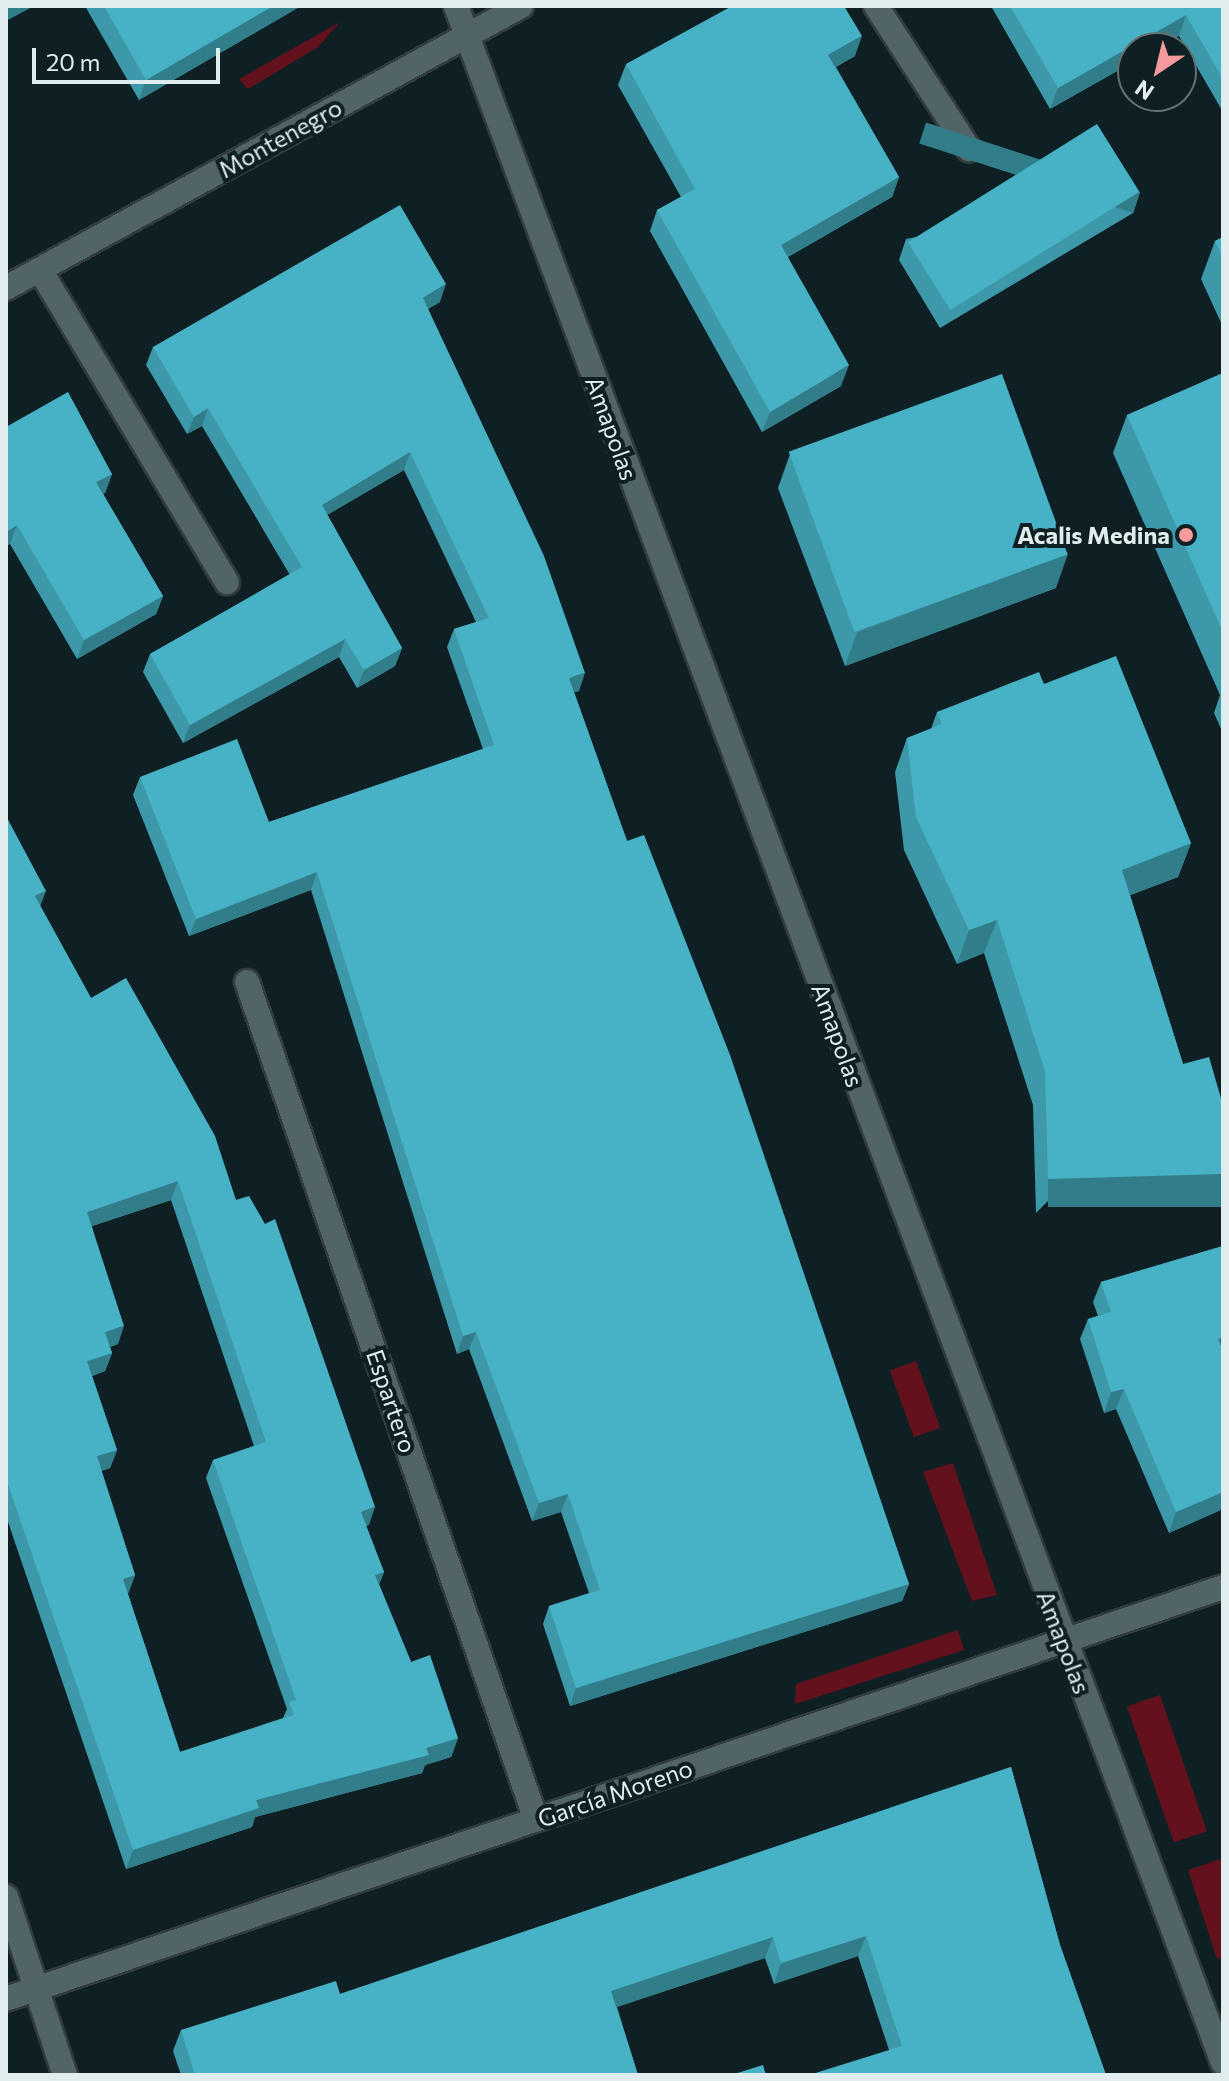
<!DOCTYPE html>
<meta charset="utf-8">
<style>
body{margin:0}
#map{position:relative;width:1229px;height:2081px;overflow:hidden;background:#0e2023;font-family:Commissioner,sans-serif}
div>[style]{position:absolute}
.green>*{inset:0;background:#64111e;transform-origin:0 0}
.roads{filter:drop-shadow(2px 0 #323b3e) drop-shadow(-2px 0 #323b3e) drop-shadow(0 2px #323b3e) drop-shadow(0 -2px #323b3e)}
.minor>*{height:24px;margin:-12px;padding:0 12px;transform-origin:12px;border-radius:12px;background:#516468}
.wall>*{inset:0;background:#3d99a9}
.shaded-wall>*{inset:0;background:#327d8a;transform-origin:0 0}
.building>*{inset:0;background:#47b2c5;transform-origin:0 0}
.dots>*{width:22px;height:22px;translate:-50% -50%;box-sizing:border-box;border:4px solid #0e2023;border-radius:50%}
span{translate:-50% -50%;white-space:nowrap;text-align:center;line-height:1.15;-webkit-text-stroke:8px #0e2023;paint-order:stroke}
.street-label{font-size:24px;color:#e1ecee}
.poi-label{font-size:24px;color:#e1ecee;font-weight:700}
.right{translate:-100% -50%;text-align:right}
.frame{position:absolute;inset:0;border:8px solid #e1ecee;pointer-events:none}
.north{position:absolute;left:1117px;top:32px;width:80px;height:80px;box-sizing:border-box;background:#0e2023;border:2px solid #627274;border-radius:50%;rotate:215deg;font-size:22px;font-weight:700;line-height:32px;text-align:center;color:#e1ecee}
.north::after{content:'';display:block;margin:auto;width:28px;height:36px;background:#f59b9d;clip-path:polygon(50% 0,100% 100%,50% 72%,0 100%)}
.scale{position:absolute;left:32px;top:48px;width:188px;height:36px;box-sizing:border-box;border:4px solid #e1ecee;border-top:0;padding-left:10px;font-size:24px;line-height:28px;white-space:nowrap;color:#e1ecee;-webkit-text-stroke:6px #0e2023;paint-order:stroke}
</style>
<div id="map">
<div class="green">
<i style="clip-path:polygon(340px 22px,318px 47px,248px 89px,239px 79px)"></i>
<i style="left:916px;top:1361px;width:71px;height:28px;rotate:70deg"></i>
<i style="clip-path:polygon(953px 1463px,997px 1595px,972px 1601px,923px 1472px)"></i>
<i style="clip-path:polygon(958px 1630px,964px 1650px,795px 1704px,796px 1684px)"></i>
<i style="left:1160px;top:1695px;width:144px;height:35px;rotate:71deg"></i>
<i style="clip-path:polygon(1221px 1859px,1223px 1956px,1217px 1959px,1188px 1870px)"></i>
</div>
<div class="roads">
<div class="minor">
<i style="left:456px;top:6px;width:2195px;rotate:69.55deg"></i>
<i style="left:876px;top:6px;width:171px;rotate:57deg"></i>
<i style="left:40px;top:270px;width:364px;rotate:59.1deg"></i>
<i style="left:6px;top:288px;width:587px;rotate:-28.7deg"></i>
<i style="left:247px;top:982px;width:886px;rotate:70.97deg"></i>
<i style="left:6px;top:1897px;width:188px;rotate:71.7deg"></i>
<i style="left:6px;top:1999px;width:1285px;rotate:-18.7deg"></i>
</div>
</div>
<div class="wall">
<i style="clip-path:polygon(85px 6px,301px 6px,139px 100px)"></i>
<i style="clip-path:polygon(991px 6px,1223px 6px,1223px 112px,1179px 36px,1050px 109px)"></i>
<i style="clip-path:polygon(855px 56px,836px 67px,899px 177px,892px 197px,788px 257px,841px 386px,762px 432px,650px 231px,657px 210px,681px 197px,618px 85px,626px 64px)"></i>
<i style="clip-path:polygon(1140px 192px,1133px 213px,940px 328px,899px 260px,906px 239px)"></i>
<i style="clip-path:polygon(1223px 237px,1223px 327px,1201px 279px,1215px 241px)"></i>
<i style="clip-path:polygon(440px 302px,428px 309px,579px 691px,574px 692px,627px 841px,909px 1584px,902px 1601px,570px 1706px,543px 1624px,549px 1606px,589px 1593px,561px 1512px,532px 1521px,469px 1349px,457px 1354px,311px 890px,189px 936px,133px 795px,140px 777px,269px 822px,483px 749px,447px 647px,454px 629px,476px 622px,404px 470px,327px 515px,402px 648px,395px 666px,357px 688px,339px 657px,183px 743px,143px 672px,150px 654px,290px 575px,202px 426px,187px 434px,146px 365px,153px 347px)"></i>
<i style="clip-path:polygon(1223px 373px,1223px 733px,1214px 713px,1220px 695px,1113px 453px,1127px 415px)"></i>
<i style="clip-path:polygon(6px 427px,112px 474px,105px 493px,103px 494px,163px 596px,156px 614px,77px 659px,10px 544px,6px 546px)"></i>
<i style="clip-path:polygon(790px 454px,1056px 588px,845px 666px,778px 488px)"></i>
<i style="clip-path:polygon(1044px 684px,1191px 843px,1178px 877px,1130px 895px,1183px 1064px,1036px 1213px,1033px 1105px,984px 953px,957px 964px,904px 850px,895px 772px,907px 738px,931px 729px,937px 712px)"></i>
<i style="clip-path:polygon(evenodd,6px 816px,40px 906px,91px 998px,236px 1200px,369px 1525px,366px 1526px,384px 1572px,379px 1584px,411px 1662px,458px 1738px,451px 1757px,425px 1765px,422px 1773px,255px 1817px,252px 1827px,126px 1869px,6px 1516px,6px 816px,171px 1200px,254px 1446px,213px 1460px,206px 1478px,287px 1709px,283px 1718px,180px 1752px,128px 1594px,135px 1575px,101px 1471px,110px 1468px,117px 1450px,92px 1376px,105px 1371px,112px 1353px,110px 1347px,118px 1344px,92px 1226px,171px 1200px)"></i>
<i style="clip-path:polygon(1223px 1246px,1223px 1509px,1169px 1533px,1116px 1409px,1104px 1413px,1080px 1339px,1088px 1319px,1098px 1316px,1093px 1302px,1101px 1282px)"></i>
<i style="clip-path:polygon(1011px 1767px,1060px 1945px,1106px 2075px,889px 2050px,858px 1956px,774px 1984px,765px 1958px,617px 2007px,638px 2075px,181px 2075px,173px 2051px,181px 2030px,340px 1994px)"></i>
</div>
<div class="shaded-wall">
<i style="clip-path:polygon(6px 6px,34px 6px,6px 21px)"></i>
<i style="clip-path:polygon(273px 6px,301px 6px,139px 100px,146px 80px)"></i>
<i style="clip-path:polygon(1186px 15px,1179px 36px,1157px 48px,1133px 48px,1133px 62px,1050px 109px,1058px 88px)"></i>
<i style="clip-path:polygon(862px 36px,855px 56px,821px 75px,828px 55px)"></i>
<i style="clip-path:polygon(899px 177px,892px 197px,773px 265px,781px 245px)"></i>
<i style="left:1140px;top:192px;width:22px;height:225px;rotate:108deg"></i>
<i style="clip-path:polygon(446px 284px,440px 302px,417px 315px,423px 298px)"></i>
<i style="clip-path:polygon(849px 365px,841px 386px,762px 432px,770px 412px)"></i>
<i style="clip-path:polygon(208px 408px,202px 426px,187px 434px,194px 417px)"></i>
<i style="clip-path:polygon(410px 452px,404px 470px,315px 522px,322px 505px)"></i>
<i style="clip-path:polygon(112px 474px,105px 493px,90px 501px,96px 482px)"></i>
<i style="clip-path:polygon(17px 525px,10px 544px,6px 546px,6px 532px)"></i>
<i style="clip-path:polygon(1068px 554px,1056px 588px,845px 666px,857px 632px)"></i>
<i style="clip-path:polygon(163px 596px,156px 614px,77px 659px,84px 640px)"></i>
<i style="clip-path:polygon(345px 639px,339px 657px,183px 743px,190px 725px)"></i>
<i style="clip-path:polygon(402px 648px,395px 666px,357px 688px,364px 670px)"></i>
<i style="clip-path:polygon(585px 673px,579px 691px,562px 696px,569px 678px)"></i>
<i style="clip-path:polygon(1191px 843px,1178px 877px,1110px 903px,1122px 870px)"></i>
<i style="clip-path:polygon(317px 872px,311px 890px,189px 936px,196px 919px)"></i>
<i style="clip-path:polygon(46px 891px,39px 909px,35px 896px)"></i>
<i style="clip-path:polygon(997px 920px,984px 953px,957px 964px,969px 930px)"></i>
<i style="left:1223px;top:1174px;width:33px;height:175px;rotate:90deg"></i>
<i style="clip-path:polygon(178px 1181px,171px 1200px,80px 1230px,87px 1212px)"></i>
<i style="clip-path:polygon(124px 1326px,118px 1344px,99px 1350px,105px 1332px)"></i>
<i style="clip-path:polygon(476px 1332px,469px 1349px,457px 1354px,463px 1336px)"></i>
<i style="clip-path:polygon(1223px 1337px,1223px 1355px,1218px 1339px)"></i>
<i style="clip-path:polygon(112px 1353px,105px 1371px,81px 1380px,87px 1361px)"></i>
<i style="clip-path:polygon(1124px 1389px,1116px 1409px,1104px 1413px,1111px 1392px)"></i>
<i style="clip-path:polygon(117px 1450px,110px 1468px,90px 1475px,97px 1456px)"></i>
<i style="clip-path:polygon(1223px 1492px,1223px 1509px,1169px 1533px,1176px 1512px)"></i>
<i style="clip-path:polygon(568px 1494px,561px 1512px,532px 1521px,539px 1503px)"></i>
<i style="clip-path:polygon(375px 1507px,369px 1525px,354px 1530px,361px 1512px)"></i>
<i style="clip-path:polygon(384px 1572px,377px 1590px,375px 1575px)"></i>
<i style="clip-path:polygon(135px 1575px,128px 1593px,116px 1597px,123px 1579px)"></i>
<i style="clip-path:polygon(909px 1584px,902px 1601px,570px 1706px,576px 1688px)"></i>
<i style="clip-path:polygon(458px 1738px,451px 1757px,425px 1765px,422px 1773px,255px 1817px,252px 1827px,126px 1869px,133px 1850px,256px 1800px)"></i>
<i style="clip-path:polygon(866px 1936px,858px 1956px,774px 1984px,781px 1963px)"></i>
<i style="clip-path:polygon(773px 1937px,765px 1958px,604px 2011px,611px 1991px)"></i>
</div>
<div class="building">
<i style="clip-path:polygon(104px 6px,273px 6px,146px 80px)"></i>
<i style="clip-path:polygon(732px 6px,844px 6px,862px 36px,828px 55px,899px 177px,781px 245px,849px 365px,770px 412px,657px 210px,695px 189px,626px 64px)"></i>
<i style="clip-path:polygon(1010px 6px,1223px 6px,1223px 79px,1186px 15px,1058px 88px)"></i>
<i style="left:1097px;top:124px;width:80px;height:223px;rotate:58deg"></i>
<i style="clip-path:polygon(400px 205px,446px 284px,423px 298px,544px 556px,585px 673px,569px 678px,627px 841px,644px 835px,730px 1055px,909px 1584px,576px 1688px,549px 1606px,600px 1590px,568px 1494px,539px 1503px,476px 1332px,463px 1336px,317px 872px,196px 919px,140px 777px,237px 739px,269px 822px,494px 745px,454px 629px,489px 618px,410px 452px,322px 505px,402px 648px,364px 670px,345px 639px,190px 725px,150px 654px,302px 567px,208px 408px,194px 417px,153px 347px)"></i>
<i style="clip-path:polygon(1223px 237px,1223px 258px,1215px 241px)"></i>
<i style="clip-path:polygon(1223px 373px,1223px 632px,1127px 415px)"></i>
<i style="left:1002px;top:374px;width:192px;height:227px;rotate:70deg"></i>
<i style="clip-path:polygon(68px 392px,112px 474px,96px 482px,163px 596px,84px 640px,17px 525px,6px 532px,6px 427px)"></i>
<i style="clip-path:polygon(1116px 656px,1191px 843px,1122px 870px,1183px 1064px,1209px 1057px,1223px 1105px,1223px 1174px,1048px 1179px,1045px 1071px,997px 920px,969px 930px,916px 817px,907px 738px,942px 724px,937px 712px,1039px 672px,1044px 684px)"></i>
<i style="clip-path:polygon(evenodd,6px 816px,46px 891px,35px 896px,91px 998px,126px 978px,215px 1136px,236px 1200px,249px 1196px,265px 1224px,275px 1219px,375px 1507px,361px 1512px,384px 1572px,375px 1575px,411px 1662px,430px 1655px,458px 1738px,426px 1748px,429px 1755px,256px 1800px,259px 1808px,133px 1850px,6px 1478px,6px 816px,178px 1181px,266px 1442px,213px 1460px,296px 1700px,289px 1702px,294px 1715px,180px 1752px,123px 1579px,135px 1575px,97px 1456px,117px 1450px,87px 1361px,112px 1353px,105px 1332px,124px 1326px,87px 1212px,178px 1181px)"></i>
<i style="clip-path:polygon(1223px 1246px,1223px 1337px,1218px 1339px,1223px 1351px,1223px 1492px,1176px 1512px,1124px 1389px,1111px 1392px,1088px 1319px,1111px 1312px,1101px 1282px)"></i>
<i style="clip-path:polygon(1011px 1767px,1060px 1945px,1106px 2075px,809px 2075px,902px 2046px,866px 1936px,781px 1963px,773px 1937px,611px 1991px,638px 2075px,502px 2075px,502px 2073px,496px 2075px,195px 2075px,181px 2030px,336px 1981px,340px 1994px)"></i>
<i style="clip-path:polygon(763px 2065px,766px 2075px,731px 2075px)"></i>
</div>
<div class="dots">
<i style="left:1186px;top:535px;background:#f59b9d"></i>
</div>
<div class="street-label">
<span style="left:280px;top:138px;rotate:-29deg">Montenegro</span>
<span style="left:612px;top:428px;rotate:70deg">Amapolas</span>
<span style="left:838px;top:1035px;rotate:70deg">Amapolas</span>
<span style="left:392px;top:1401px;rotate:71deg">Espartero</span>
<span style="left:1064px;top:1642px;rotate:69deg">Amapolas</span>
<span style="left:615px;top:1793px;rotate:-19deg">García Moreno</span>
</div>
<div class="poi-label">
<span class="right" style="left:1170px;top:535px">Acalis Medina</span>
</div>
<div class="frame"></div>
<div class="north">N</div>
<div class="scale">20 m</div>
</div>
